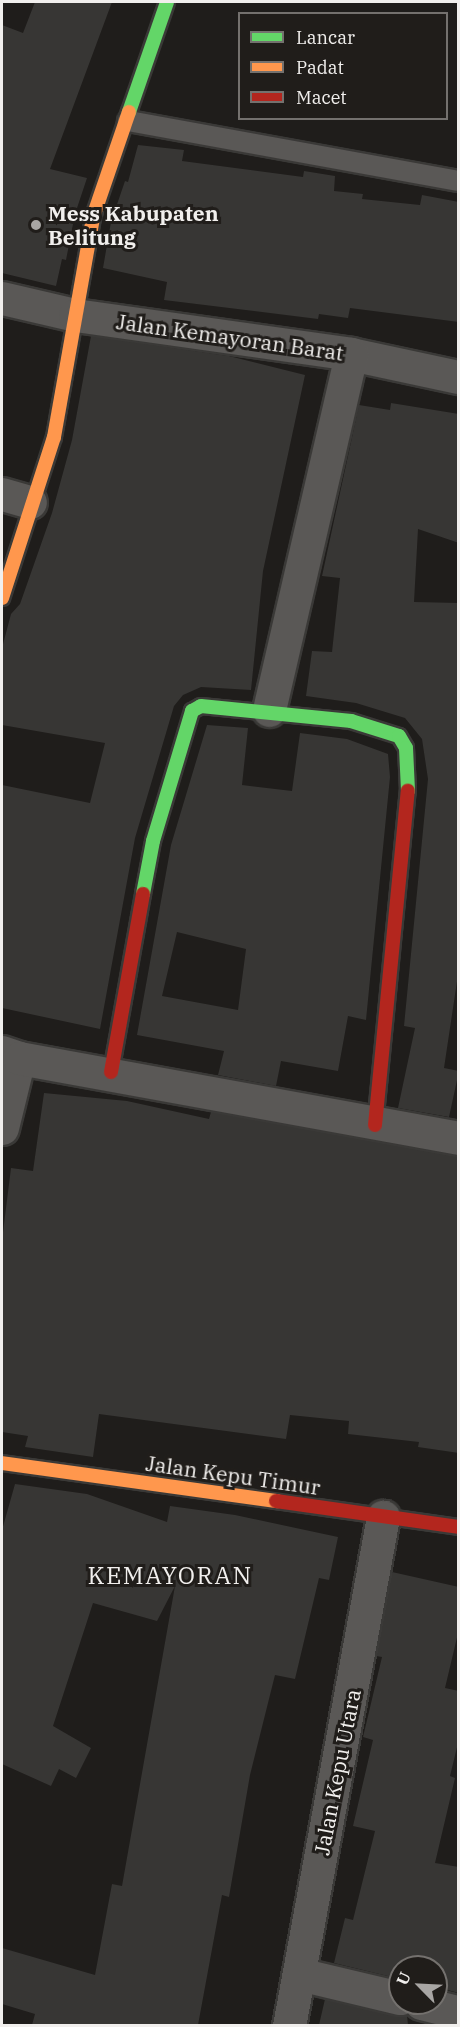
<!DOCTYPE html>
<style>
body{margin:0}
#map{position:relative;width:460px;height:2027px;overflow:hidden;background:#1f1d1b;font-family:"IBM Plex Serif",serif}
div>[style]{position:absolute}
.building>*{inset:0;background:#373634}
.roads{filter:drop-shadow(2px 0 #3a3937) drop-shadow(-2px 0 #3a3937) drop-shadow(0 2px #3a3937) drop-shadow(0 -2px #3a3937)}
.lane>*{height:20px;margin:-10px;padding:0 10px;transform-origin:10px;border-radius:10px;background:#5a5856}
.street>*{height:33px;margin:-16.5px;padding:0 16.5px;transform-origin:16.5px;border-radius:16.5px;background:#5a5856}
.fast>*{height:14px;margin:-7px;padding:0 7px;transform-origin:7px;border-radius:7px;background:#63d668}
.slow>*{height:14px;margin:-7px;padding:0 7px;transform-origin:7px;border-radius:7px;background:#ff974d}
.jam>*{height:14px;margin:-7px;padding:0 7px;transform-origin:7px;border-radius:7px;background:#b3261e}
.dots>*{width:16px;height:16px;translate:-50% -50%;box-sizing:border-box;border:3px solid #201d1a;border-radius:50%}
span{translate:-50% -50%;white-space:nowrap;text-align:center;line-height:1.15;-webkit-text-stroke:6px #201d1a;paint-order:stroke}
.poi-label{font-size:21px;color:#f1efed;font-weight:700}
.left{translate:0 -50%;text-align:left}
.street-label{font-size:21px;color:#f1efed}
.quarter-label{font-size:24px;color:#f1efed;letter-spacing:1.5px}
.frame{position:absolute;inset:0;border:3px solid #f1efed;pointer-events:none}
.legend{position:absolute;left:238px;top:12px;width:210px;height:108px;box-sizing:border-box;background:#201d1a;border:2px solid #74716e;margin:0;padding:8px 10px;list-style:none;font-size:18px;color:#f1efed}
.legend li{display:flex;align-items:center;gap:12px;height:30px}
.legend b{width:30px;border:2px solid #74716e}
.north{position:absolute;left:388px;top:1955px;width:60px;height:60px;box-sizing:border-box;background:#201d1a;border:2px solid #74716e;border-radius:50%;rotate:294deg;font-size:16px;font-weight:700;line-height:24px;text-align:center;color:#f1efed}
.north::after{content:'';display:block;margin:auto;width:21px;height:27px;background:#a8a6a4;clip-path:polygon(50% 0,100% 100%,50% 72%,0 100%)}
</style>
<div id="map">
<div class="building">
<i style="clip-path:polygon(35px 2px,112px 2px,50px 169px,87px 178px,75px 214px,66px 260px,62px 259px,56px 286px,2px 273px,2px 25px,23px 33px)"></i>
<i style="clip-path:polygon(138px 145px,184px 150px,182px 161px,303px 177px,304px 171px,335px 176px,334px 191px,363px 194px,362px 199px,420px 205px,422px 195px,459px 202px,459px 322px,350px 308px,348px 318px,319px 314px,318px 319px,164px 300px,167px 282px,103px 268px,111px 222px,125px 181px,128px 182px)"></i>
<i style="clip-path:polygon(91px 336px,229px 356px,305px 375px,263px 571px,251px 690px,201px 687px,183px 695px,174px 706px,135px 838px,100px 1029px,2px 1008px,2px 785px,90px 803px,105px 743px,2px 725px,2px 648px,11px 614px,20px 604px,52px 513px,72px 440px)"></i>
<i style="clip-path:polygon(391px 403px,459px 414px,459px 543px,418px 529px,414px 602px,459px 603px,459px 968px,444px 1068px,459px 1071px,449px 1117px,398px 1108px,415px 1028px,404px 1026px,428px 779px,422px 739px,405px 718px,356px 703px,306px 696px,312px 651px,332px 652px,340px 578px,322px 576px,359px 405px,390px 410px)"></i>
<i style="clip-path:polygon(evenodd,207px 725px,248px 728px,242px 785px,292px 791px,300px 733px,347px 739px,388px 754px,390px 777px,366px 1020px,348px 1016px,338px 1071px,281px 1061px,276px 1086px,218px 1075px,224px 1051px,137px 1035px,171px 845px,207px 725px,177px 932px,246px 949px,238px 1010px,162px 996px,177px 932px)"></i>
<i style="clip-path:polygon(44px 1093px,127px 1101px,209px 1119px,211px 1112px,459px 1156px,459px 1453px,418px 1447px,419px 1442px,348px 1434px,349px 1421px,290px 1415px,286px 1439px,99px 1414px,93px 1457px,25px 1447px,28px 1436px,2px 1432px,2px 1240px,11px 1168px,33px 1171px)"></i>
<i style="clip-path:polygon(15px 1484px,87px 1494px,167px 1522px,170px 1506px,235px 1515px,338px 1537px,329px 1580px,319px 1578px,295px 1679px,275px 1675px,250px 1775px,229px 1897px,222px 1895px,198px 2025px,32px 2025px,35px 2014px,2px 2004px,2px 1948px,95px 1975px,112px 1884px,122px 1886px,175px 1586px,157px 1621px,93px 1603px,53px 1726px,91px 1748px,76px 1778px,59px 1769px,51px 1786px,2px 1764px,2px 1530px)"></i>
<i style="clip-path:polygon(392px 1572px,459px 1587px,459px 1629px,445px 1688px,459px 1691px,459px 1739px,450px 1776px,455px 1778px,435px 1863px,459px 1867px,459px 1993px,436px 1987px,436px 1967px,400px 1967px,400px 1979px,334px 1963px,345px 1918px,353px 1920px,375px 1831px,353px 1826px,373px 1740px,363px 1737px,382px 1657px,376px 1656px)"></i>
<i style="clip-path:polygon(325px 1999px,396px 2016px,407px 2015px,408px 2025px,319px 2025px)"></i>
</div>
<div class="roads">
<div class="lane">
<i style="left:128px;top:121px;width:335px;rotate:10.3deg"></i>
</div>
<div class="street">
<i style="left:2px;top:298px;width:75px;rotate:13.1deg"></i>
<i style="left:75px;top:315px;width:279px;rotate:8deg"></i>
<i style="left:351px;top:354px;width:109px;rotate:12.1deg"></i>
<i style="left:2px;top:494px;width:29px;rotate:16deg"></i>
<i style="left:269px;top:710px;width:365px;rotate:-77deg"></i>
<i style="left:2px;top:1052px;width:18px;rotate:19deg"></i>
<i style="left:19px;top:1058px;width:72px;rotate:103.7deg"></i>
<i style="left:19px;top:1058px;width:446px;rotate:10.3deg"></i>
<i style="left:299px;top:1974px;width:104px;rotate:13.4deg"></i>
<i style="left:421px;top:2003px;width:38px;rotate:14deg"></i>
<i style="left:289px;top:2026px;width:518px;rotate:-79.54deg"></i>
</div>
<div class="fast">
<i style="left:129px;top:112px;width:116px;rotate:-70.9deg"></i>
<i style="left:143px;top:894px;width:54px;rotate:-79.3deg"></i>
<i style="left:153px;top:841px;width:136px;rotate:-73.3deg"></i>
<i style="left:192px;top:711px;width:10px;rotate:-29deg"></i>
<i style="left:201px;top:706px;width:151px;rotate:5.7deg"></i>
<i style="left:351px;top:721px;width:50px;rotate:17.4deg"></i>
<i style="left:399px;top:736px;width:14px;rotate:60deg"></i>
<i style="left:406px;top:748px;width:43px;rotate:87.3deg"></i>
</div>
<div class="slow">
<i style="left:2px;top:598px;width:169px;rotate:-72.1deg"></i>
<i style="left:54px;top:437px;width:223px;rotate:-79.9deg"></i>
<i style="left:93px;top:217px;width:111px;rotate:-71.1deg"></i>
<i style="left:2px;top:1463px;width:277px;rotate:7.9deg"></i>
</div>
<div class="jam">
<i style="left:111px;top:1072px;width:181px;rotate:-79.8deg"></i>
<i style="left:375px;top:1125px;width:336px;rotate:-84.4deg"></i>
<i style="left:276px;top:1501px;width:184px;rotate:8.1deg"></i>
</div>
</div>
<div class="dots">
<i style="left:36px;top:225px;background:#a8a6a4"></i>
</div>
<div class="poi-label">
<span class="left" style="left:48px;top:225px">Mess Kabupaten<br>Belitung</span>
</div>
<div class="street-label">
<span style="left:230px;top:337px;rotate:8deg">Jalan Kemayoran Barat</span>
<span style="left:233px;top:1475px;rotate:8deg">Jalan Kepu Timur</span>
<span style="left:337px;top:1772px;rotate:-79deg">Jalan Kepu Utara</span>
</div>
<div class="quarter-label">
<span style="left:170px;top:1576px">KEMAYORAN</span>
</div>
<div class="frame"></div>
<ul class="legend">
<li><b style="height:8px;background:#63d668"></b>Lancar</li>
<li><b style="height:8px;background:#ff974d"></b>Padat</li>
<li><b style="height:8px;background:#b3261e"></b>Macet</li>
</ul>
<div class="north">U</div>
</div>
